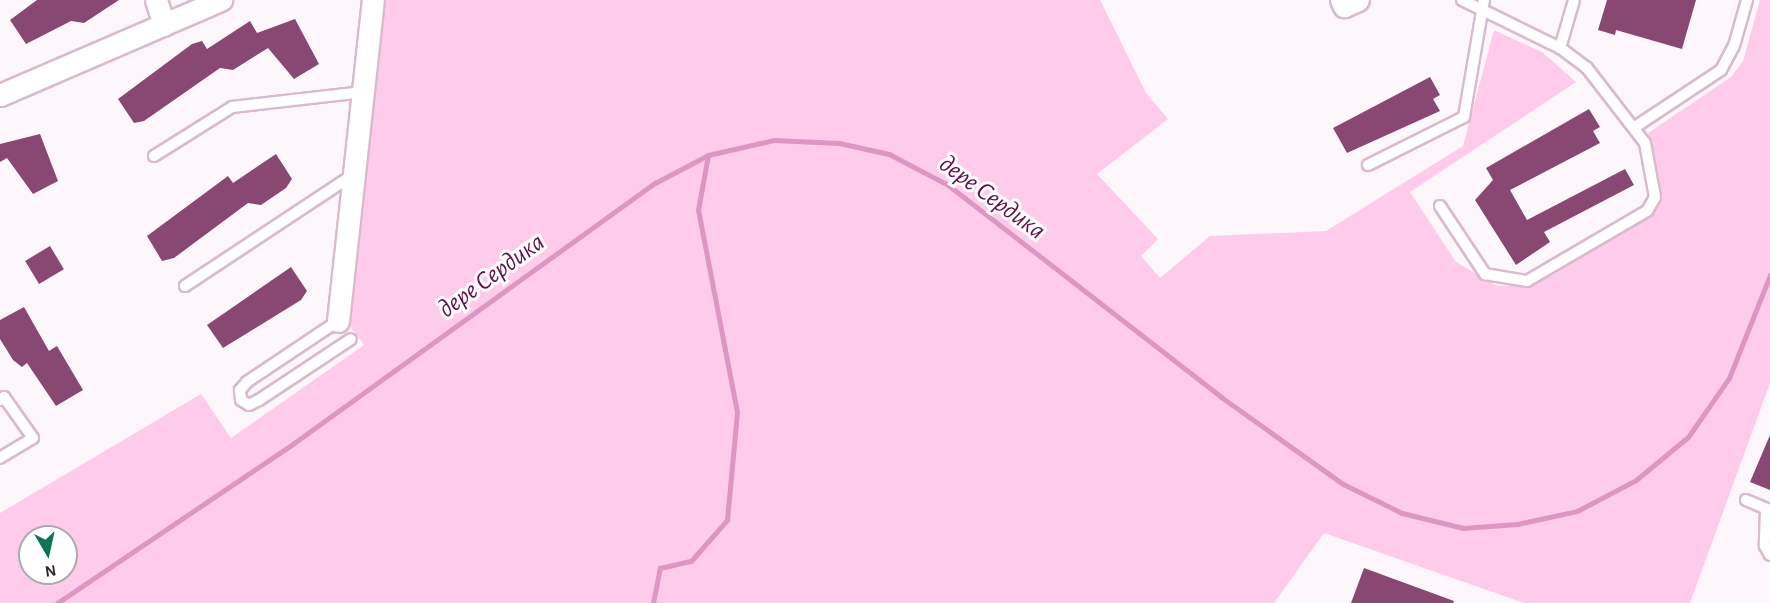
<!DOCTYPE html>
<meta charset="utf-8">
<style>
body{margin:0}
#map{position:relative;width:1770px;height:603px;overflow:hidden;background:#fdf6fa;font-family:"Alegreya Sans",sans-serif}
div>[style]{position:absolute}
.green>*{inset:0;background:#feccea}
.stream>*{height:5px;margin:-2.5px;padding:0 2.5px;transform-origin:2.5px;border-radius:2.5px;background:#dd96c2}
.building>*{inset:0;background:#894872;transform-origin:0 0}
.roads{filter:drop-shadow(2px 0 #dabacd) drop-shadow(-2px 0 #dabacd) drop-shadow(0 2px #dabacd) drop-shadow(0 -2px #dabacd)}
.lane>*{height:10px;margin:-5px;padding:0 5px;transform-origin:5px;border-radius:5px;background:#fff}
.street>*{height:21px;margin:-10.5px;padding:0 10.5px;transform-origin:10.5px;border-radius:10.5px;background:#fff}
span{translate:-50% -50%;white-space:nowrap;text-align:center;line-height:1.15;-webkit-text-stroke:6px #fff;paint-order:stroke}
.water-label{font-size:26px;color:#63104c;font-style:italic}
.north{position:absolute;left:18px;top:525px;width:60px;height:60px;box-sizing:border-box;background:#fff;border:2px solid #aea9ac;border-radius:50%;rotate:171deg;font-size:16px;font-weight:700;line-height:24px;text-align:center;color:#34282f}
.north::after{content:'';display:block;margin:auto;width:21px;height:27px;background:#0a7751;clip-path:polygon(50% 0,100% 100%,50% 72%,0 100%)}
</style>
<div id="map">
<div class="green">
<i style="clip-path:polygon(evenodd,381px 0,1100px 0,1146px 93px,1168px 119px,1097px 174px,1158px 239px,1141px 256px,1160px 278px,1210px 236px,1326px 231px,1463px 146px,1494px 30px,1542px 52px,1576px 82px,1410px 192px,1456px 262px,1497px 286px,1528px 286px,1553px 275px,1655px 211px,1662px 197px,1648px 133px,1731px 77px,1743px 61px,1760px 0,1770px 0,1770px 383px,1690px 603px,1524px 603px,1324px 533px,1274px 603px,0 603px,0 513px,201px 394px,231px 438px,364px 345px,347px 322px,381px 0,30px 537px,66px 537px,66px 573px,30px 573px,30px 537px)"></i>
</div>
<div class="stream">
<i style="left:57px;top:603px;width:286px;rotate:-34deg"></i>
<i style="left:294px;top:443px;width:445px;rotate:-35.8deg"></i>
<i style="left:655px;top:183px;width:60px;rotate:-27.8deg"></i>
<i style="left:708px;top:155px;width:68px;rotate:-12.8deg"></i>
<i style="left:774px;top:140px;width:65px;rotate:2.6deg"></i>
<i style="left:839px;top:143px;width:51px;rotate:12.4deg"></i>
<i style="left:889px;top:154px;width:67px;rotate:27.7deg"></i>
<i style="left:948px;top:185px;width:346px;rotate:37.8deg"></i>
<i style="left:1221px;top:397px;width:150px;rotate:35.5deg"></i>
<i style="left:1343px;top:484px;width:66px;rotate:26.2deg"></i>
<i style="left:1402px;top:513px;width:63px;rotate:13.8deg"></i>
<i style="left:1463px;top:528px;width:54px;rotate:-4.2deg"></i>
<i style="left:1517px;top:524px;width:61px;rotate:-12.2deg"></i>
<i style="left:1577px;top:511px;width:67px;rotate:-27.7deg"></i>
<i style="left:1636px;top:480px;width:67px;rotate:-39.6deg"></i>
<i style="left:1688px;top:437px;width:72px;rotate:-55.2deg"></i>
<i style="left:1729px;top:378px;width:111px;rotate:-68.3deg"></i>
<i style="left:653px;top:603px;width:36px;rotate:-79deg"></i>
<i style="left:660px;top:568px;width:32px;rotate:-13deg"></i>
<i style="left:691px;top:561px;width:55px;rotate:-48.7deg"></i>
<i style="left:727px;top:520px;width:108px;rotate:-84.7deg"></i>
<i style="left:737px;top:412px;width:206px;rotate:-100.9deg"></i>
<i style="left:698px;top:210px;width:56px;rotate:-79.7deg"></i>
</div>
<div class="building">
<i style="clip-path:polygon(37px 0,119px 0,84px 23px,71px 21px,26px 44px,10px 20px)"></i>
<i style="clip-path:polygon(1607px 0,1696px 0,1682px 49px,1616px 30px,1615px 35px,1598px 30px)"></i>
<i style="clip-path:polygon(295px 19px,319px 64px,294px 79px,268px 48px,233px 70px,220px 68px,144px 121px,134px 123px,118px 99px,192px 44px,202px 41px,207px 49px,250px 21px,257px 33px)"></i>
<i style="clip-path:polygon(1430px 77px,1440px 95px,1433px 99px,1440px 111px,1347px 153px,1333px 128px)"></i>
<i style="clip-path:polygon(1589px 109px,1600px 127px,1593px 131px,1600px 143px,1510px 190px,1527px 220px,1625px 169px,1634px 185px,1544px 232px,1550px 242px,1516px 265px,1475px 200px,1493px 180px,1486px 168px)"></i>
<i style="clip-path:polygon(40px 134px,58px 181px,33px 194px,7px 158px,0 162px,0 144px)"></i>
<i style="clip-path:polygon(276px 154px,292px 179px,286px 188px,261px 205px,248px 203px,174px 258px,162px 261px,147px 236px,228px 176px,233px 183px)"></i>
<i style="left:50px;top:246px;width:27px;height:29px;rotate:59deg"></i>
<i style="clip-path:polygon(291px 267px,307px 291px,301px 300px,223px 348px,207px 325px)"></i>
<i style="clip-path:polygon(24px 307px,49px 351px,57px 346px,83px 390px,56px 406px,27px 363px,22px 367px,13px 360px,0 339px,0 320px)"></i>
<i style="clip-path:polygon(1770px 435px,1770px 490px,1750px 482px)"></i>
<i style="clip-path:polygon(1364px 568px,1454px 601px,1453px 603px,1351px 603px)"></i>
</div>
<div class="roads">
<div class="lane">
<i style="left:1560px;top:48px;width:50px;rotate:-73.7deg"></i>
<i style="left:1635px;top:127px;width:103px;rotate:-33.5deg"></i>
<i style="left:1721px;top:70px;width:27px;rotate:-62deg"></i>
<i style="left:1734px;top:46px;width:48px;rotate:-74.2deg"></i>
<i style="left:154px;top:156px;width:92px;rotate:-32.1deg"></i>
<i style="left:232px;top:107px;width:132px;rotate:-6.5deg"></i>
<i style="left:1368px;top:165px;width:107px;rotate:-26.6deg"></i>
<i style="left:1464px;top:117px;width:119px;rotate:-80.3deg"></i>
<i style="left:1440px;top:206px;width:82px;rotate:56.5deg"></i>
<i style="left:1485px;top:274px;width:43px;rotate:9.5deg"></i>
<i style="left:1527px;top:281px;width:139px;rotate:-30.3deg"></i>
<i style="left:1647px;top:211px;width:16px;rotate:-60deg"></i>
<i style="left:1655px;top:197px;width:55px;rotate:-100.5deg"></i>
<i style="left:1645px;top:143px;width:95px;rotate:-127.7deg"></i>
<i style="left:1587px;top:68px;width:34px;rotate:-143deg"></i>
<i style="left:1560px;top:48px;width:109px;rotate:-153.9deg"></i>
<i style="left:185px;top:286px;width:203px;rotate:-33.5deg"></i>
<i style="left:338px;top:321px;width:110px;rotate:146.2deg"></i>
<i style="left:247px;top:382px;width:11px;rotate:131deg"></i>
<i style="left:240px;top:390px;width:10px;rotate:84deg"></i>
<i style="left:241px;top:400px;width:9px;rotate:32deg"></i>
<i style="left:249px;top:405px;width:11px;rotate:-27deg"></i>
<i style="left:259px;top:400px;width:110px;rotate:-33.5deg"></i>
<i style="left:0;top:400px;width:5px;rotate:-37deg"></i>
<i style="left:4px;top:397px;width:50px;rotate:54.7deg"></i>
<i style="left:33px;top:438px;width:39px;rotate:149deg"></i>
<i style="left:1746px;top:500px;width:26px;rotate:23deg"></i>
<i style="left:1766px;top:509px;width:37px;rotate:92deg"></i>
<i style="left:1765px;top:546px;width:10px;rotate:61deg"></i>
</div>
<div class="street">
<i style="left:156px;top:0;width:26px;rotate:72deg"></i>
<i style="left:1341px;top:0;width:7px;rotate:63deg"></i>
<i style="left:1344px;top:6px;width:15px;rotate:-23deg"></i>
<i style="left:0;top:95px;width:241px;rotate:-23.3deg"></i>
<i style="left:338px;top:321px;width:323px;rotate:-83.8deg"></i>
</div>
</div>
<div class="water-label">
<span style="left:992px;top:198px;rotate:36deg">дере Сердика</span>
<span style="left:492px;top:276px;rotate:-36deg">дере Сердика</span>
</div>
<div class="north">N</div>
</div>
